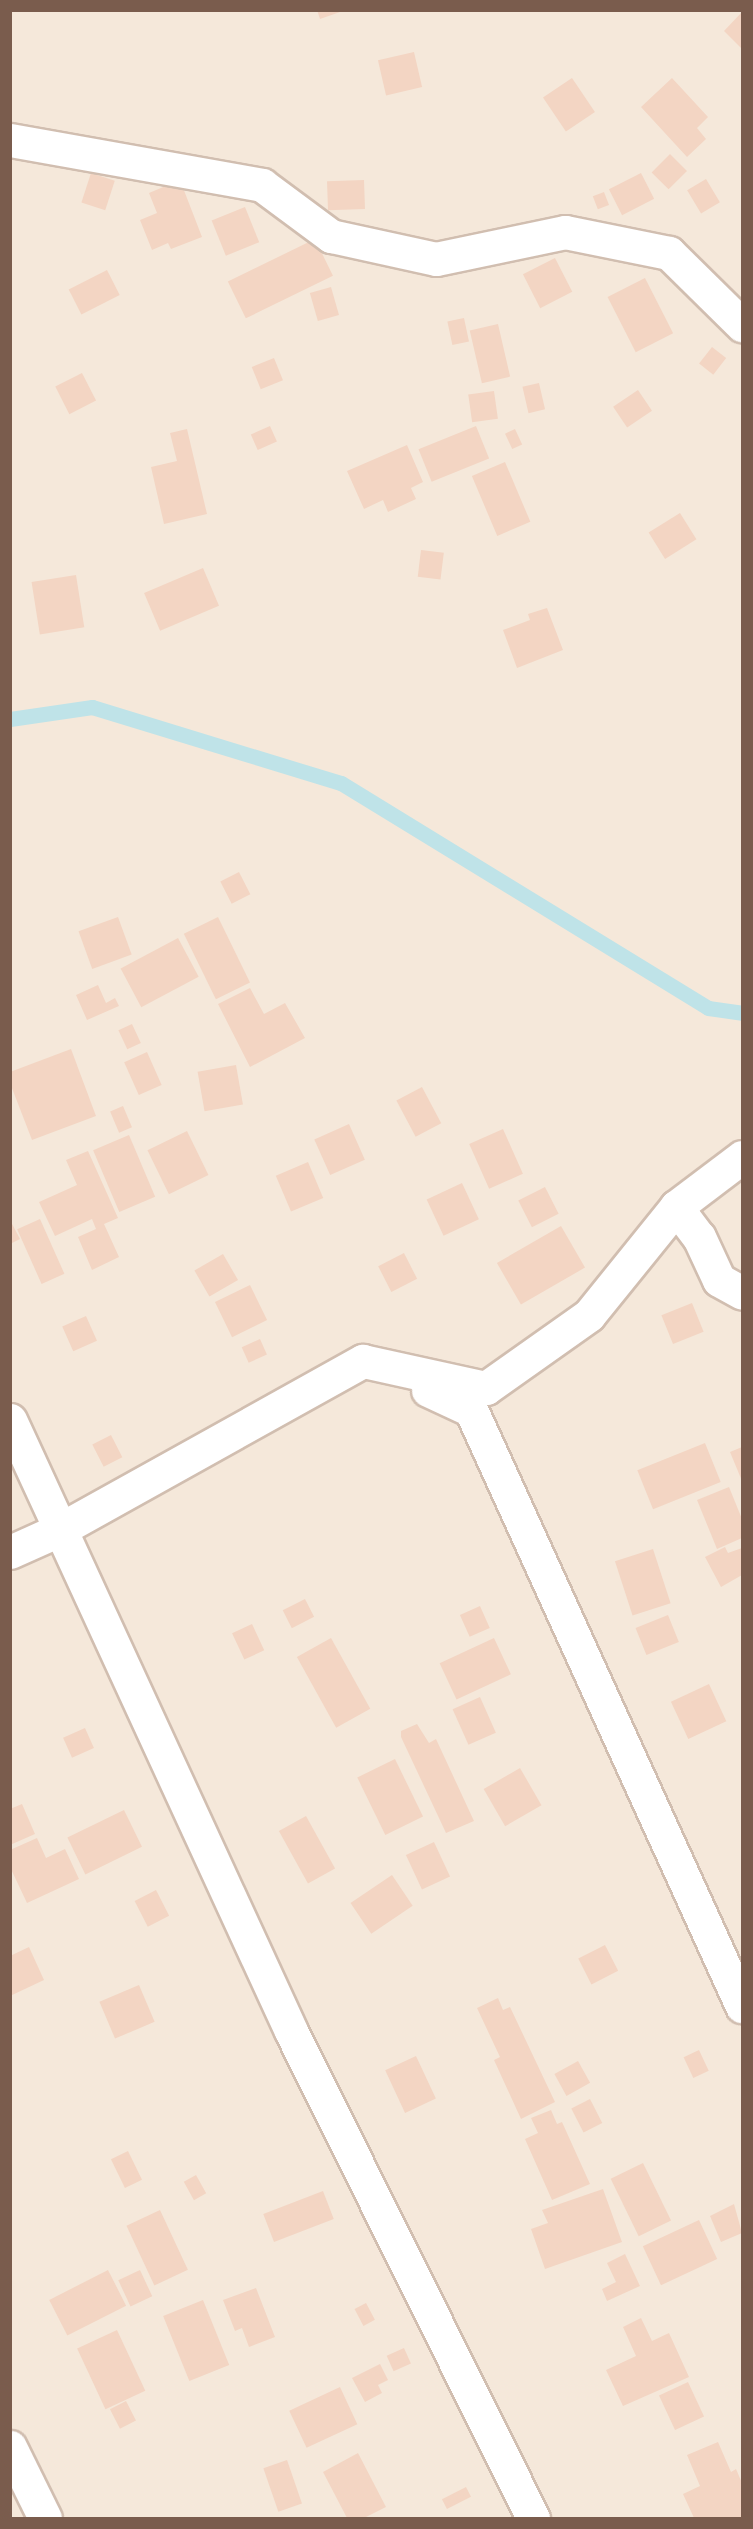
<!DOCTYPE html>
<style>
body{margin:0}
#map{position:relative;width:753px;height:2529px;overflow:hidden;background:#fdf6ec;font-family:"Varela Round",sans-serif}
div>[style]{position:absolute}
.residential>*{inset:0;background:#f5e8da;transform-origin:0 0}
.stream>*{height:15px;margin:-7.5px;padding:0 7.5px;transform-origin:7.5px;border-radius:7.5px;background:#bfe3e8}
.building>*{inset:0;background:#f3d5c3;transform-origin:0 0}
.roads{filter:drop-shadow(2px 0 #d1beb0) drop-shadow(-2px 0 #d1beb0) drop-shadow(0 2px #d1beb0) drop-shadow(0 -2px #d1beb0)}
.minor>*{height:33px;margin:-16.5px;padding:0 16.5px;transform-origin:16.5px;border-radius:16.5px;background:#fff}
span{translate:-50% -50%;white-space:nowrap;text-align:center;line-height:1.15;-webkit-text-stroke:5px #fffaf3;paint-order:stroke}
.frame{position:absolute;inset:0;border:12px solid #7a5c4d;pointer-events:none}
</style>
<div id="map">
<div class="residential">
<i style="left:11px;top:11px;width:731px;height:2507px"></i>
</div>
<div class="stream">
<i style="left:10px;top:719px;width:83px;rotate:-8.3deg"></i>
<i style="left:92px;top:707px;width:260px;rotate:17deg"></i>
<i style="left:341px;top:783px;width:430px;rotate:31.5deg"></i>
<i style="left:708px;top:1008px;width:34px;rotate:8deg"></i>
</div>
<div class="building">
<i style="clip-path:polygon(317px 10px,343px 10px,343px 11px,320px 19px)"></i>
<i style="clip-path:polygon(742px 12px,742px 49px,724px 31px)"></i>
<i style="left:414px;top:52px;width:36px;height:37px;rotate:77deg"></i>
<i style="left:572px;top:78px;width:41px;height:35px;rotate:56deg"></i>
<i style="clip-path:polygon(672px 78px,708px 117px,697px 128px,706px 139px,687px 157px,641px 107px)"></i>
<i style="left:670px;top:154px;width:24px;height:26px;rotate:45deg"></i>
<i style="left:91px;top:173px;width:25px;height:31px;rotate:18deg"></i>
<i style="left:641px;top:173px;width:29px;height:36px;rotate:63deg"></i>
<i style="left:706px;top:179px;width:27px;height:22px;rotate:59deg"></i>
<i style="clip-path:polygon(180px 180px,202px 237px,171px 249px,168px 243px,152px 250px,140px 220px,157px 213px,149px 193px)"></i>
<i style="left:364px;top:180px;width:29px;height:37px;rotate:88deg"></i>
<i style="left:604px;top:192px;width:14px;height:12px;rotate:69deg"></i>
<i style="left:245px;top:207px;width:38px;height:36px;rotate:68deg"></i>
<i style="left:315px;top:239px;width:41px;height:97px;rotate:64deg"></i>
<i style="left:555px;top:258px;width:38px;height:36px;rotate:63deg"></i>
<i style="left:107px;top:270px;width:28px;height:43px;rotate:63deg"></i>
<i style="left:645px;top:278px;width:62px;height:42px;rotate:63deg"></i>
<i style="left:331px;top:287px;width:29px;height:22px;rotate:74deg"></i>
<i style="left:464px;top:318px;width:24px;height:17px;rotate:78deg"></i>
<i style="left:498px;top:324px;width:54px;height:29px;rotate:77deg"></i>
<i style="left:712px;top:347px;width:18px;height:21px;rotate:38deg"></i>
<i style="left:274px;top:358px;width:24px;height:24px;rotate:68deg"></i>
<i style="left:82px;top:373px;width:31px;height:30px;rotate:63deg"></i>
<i style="left:539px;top:383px;width:27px;height:17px;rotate:77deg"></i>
<i style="left:638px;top:390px;width:25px;height:30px;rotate:56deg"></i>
<i style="left:494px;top:391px;width:28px;height:26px;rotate:82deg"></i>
<i style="left:270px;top:426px;width:17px;height:21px;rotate:66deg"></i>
<i style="left:476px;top:426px;width:35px;height:62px;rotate:68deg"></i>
<i style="clip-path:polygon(187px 429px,207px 514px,164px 524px,151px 467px,177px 461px,170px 433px)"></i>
<i style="left:515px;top:429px;width:17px;height:11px;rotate:65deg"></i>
<i style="clip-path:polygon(407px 445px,423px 482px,411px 488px,416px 499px,388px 512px,383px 500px,364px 509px,347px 471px)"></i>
<i style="left:505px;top:462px;width:65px;height:36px;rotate:67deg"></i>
<i style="left:680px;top:513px;width:31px;height:37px;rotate:58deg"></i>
<i style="left:421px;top:550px;width:23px;height:27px;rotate:7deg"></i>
<i style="left:203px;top:568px;width:41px;height:64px;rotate:67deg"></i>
<i style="left:76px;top:575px;width:53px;height:45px;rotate:81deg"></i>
<i style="clip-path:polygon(547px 608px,563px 650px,517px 668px,503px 630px,530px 620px,528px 614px)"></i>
<i style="left:239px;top:872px;width:25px;height:21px;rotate:63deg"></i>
<i style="left:118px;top:917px;width:40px;height:42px;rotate:70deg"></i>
<i style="left:218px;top:917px;width:73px;height:38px;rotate:64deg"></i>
<i style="left:178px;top:938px;width:44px;height:65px;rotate:62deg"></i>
<i style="clip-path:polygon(98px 985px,106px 1003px,115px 998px,119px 1006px,87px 1020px,76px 995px)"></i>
<i style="clip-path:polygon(250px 988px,264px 1014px,285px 1003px,305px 1038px,250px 1067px,218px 1004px)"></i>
<i style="left:132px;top:1024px;width:21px;height:15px;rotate:65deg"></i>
<i style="clip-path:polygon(71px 1049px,96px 1116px,32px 1140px,10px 1083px,10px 1072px)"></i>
<i style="left:147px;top:1052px;width:36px;height:25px;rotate:66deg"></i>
<i style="left:236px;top:1065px;width:40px;height:39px;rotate:80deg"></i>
<i style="left:422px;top:1087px;width:41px;height:29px;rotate:62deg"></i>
<i style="left:123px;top:1106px;width:23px;height:14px;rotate:67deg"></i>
<i style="left:349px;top:1124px;width:39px;height:38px;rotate:66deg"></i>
<i style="left:503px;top:1129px;width:49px;height:37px;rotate:66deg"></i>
<i style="left:187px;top:1131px;width:49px;height:44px;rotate:64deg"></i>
<i style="left:129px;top:1135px;width:67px;height:39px;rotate:67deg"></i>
<i style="clip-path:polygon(88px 1151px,118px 1218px,104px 1224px,119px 1257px,92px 1270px,78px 1237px,96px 1229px,92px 1219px,55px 1236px,39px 1202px,77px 1185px,66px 1160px)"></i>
<i style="left:308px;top:1162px;width:39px;height:35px;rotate:67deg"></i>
<i style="left:462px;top:1183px;width:40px;height:39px;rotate:65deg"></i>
<i style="left:545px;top:1187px;width:30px;height:30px;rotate:63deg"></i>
<i style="left:40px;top:1219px;width:60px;height:25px;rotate:66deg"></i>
<i style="clip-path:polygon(10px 1220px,20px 1239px,10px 1244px)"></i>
<i style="left:561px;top:1226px;width:48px;height:74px;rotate:60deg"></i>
<i style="left:404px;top:1253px;width:29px;height:29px;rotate:63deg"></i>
<i style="left:223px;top:1254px;width:30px;height:33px;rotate:60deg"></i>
<i style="left:250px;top:1285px;width:39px;height:39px;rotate:64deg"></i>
<i style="left:692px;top:1303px;width:31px;height:33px;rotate:68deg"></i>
<i style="left:86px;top:1316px;width:27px;height:26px;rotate:66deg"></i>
<i style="left:260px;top:1339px;width:17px;height:20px;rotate:66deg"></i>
<i style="left:111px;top:1435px;width:25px;height:21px;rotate:63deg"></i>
<i style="left:705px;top:1443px;width:42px;height:73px;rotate:68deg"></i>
<i style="clip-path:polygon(742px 1447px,742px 1481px,730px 1452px)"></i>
<i style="clip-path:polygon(729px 1487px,742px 1519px,742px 1538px,717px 1549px,697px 1500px)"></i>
<i style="clip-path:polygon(725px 1547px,728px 1553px,742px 1548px,742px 1575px,721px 1587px,705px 1557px)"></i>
<i style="left:653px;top:1549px;width:57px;height:40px;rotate:72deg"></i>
<i style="left:305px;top:1599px;width:20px;height:25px;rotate:63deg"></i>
<i style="left:480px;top:1606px;width:24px;height:22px;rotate:66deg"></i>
<i style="left:668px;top:1615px;width:29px;height:35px;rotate:68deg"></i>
<i style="left:252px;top:1624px;width:29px;height:22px;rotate:65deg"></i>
<i style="left:331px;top:1638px;width:81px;height:39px;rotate:61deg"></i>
<i style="left:494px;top:1638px;width:40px;height:60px;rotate:65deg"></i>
<i style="left:709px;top:1684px;width:41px;height:42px;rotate:65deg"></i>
<i style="left:480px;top:1697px;width:39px;height:30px;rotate:66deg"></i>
<i style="clip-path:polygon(417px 1724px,429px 1743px,436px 1739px,474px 1821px,446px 1833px,401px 1737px,401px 1731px)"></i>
<i style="left:85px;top:1728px;width:22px;height:24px;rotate:66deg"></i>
<i style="left:395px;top:1759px;width:64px;height:42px;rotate:64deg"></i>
<i style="left:520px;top:1768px;width:43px;height:42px;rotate:60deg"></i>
<i style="clip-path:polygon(22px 1804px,35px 1834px,10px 1845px,10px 1809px)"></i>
<i style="left:124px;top:1810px;width:41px;height:63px;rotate:64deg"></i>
<i style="left:306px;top:1816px;width:60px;height:31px;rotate:61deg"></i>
<i style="clip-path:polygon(37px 1838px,46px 1858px,65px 1849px,79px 1879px,27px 1903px,10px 1867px,10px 1850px)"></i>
<i style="left:434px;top:1842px;width:38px;height:31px;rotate:65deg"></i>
<i style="left:392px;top:1875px;width:37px;height:50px;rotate:56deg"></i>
<i style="left:156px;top:1890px;width:29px;height:24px;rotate:63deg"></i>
<i style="left:605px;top:1945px;width:29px;height:30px;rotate:63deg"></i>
<i style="clip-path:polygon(29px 1947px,44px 1980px,10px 1996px,10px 1956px)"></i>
<i style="left:139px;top:1985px;width:40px;height:43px;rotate:67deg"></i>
<i style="clip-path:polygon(498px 1998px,503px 2010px,510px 2007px,555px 2102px,521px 2119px,494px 2060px,500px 2057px,477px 2008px)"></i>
<i style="left:699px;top:2050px;width:23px;height:17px;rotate:65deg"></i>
<i style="left:416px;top:2056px;width:47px;height:34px;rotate:65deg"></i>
<i style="left:578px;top:2061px;width:25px;height:27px;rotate:61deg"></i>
<i style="left:590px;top:2099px;width:27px;height:21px;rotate:63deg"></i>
<i style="clip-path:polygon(551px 2110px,557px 2124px,562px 2122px,590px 2184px,552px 2200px,525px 2139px,538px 2133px,531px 2118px)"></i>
<i style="left:128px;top:2151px;width:32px;height:19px;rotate:64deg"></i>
<i style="left:643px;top:2163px;width:64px;height:36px;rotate:64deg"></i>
<i style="left:196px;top:2175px;width:21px;height:14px;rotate:61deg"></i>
<i style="clip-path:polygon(603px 2189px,622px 2242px,545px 2269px,531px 2229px,548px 2223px,542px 2210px)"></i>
<i style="left:323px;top:2191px;width:30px;height:64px;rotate:69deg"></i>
<i style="clip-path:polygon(734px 2204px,742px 2233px,721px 2242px,710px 2216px)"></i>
<i style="left:160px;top:2210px;width:66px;height:37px;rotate:65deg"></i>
<i style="left:699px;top:2220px;width:43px;height:62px;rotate:65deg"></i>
<i style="clip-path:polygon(625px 2254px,640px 2286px,607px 2301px,602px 2289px,616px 2282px,607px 2263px)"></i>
<i style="left:108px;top:2270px;width:40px;height:66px;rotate:63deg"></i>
<i style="left:140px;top:2270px;width:29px;height:24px;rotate:65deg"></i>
<i style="clip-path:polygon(256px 2288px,275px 2337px,249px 2347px,242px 2328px,235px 2331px,223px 2300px)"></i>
<i style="left:203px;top:2300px;width:70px;height:43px;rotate:68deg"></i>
<i style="left:366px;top:2303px;width:19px;height:13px;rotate:62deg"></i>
<i style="clip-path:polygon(641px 2318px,652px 2341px,669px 2333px,689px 2377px,623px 2406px,606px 2370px,636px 2356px,623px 2327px)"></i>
<i style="left:117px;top:2330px;width:67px;height:44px;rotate:65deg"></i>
<i style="left:404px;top:2348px;width:17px;height:19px;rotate:66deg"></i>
<i style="clip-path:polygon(380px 2364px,388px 2380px,378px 2385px,382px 2393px,365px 2402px,352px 2378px)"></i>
<i style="left:688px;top:2382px;width:38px;height:32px;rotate:65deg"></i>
<i style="left:340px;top:2387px;width:41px;height:56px;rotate:65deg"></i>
<i style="left:126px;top:2401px;width:22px;height:18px;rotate:63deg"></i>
<i style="clip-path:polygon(718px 2442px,731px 2472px,736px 2469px,742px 2483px,742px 2518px,694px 2518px,683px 2494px,700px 2486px,687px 2455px)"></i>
<i style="clip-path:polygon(358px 2453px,386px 2507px,364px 2518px,347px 2518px,323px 2472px)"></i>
<i style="left:287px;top:2460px;width:46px;height:25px;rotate:71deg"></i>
<i style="left:466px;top:2487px;width:11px;height:27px;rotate:63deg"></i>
</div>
<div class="roads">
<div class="minor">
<i style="left:10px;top:140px;width:256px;rotate:10.1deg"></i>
<i style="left:262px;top:185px;width:86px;rotate:36.5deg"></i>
<i style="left:331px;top:236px;width:107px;rotate:12.4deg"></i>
<i style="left:436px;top:259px;width:132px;rotate:-11.8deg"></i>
<i style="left:565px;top:232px;width:106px;rotate:11.4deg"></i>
<i style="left:669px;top:253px;width:103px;rotate:44.6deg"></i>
<i style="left:676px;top:1207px;width:38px;rotate:53deg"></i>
<i style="left:699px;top:1237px;width:47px;rotate:65.1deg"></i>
<i style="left:719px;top:1280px;width:26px;rotate:29deg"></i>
<i style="left:428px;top:1390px;width:47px;rotate:24.9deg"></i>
<i style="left:471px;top:1410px;width:655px;rotate:65.55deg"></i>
<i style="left:10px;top:1420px;width:673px;rotate:65.3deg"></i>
<i style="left:291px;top:2031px;width:544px;rotate:63.58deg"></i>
<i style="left:10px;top:1552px;width:54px;rotate:-24.2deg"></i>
<i style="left:59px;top:1530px;width:348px;rotate:-29.1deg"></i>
<i style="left:363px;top:1361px;width:126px;rotate:12.4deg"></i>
<i style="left:486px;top:1388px;width:126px;rotate:-35.3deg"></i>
<i style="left:589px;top:1315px;width:139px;rotate:-51.1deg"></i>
<i style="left:676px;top:1207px;width:83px;rotate:-37.1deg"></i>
<i style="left:10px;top:2447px;width:79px;rotate:63.8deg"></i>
</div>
</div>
<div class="frame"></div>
</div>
